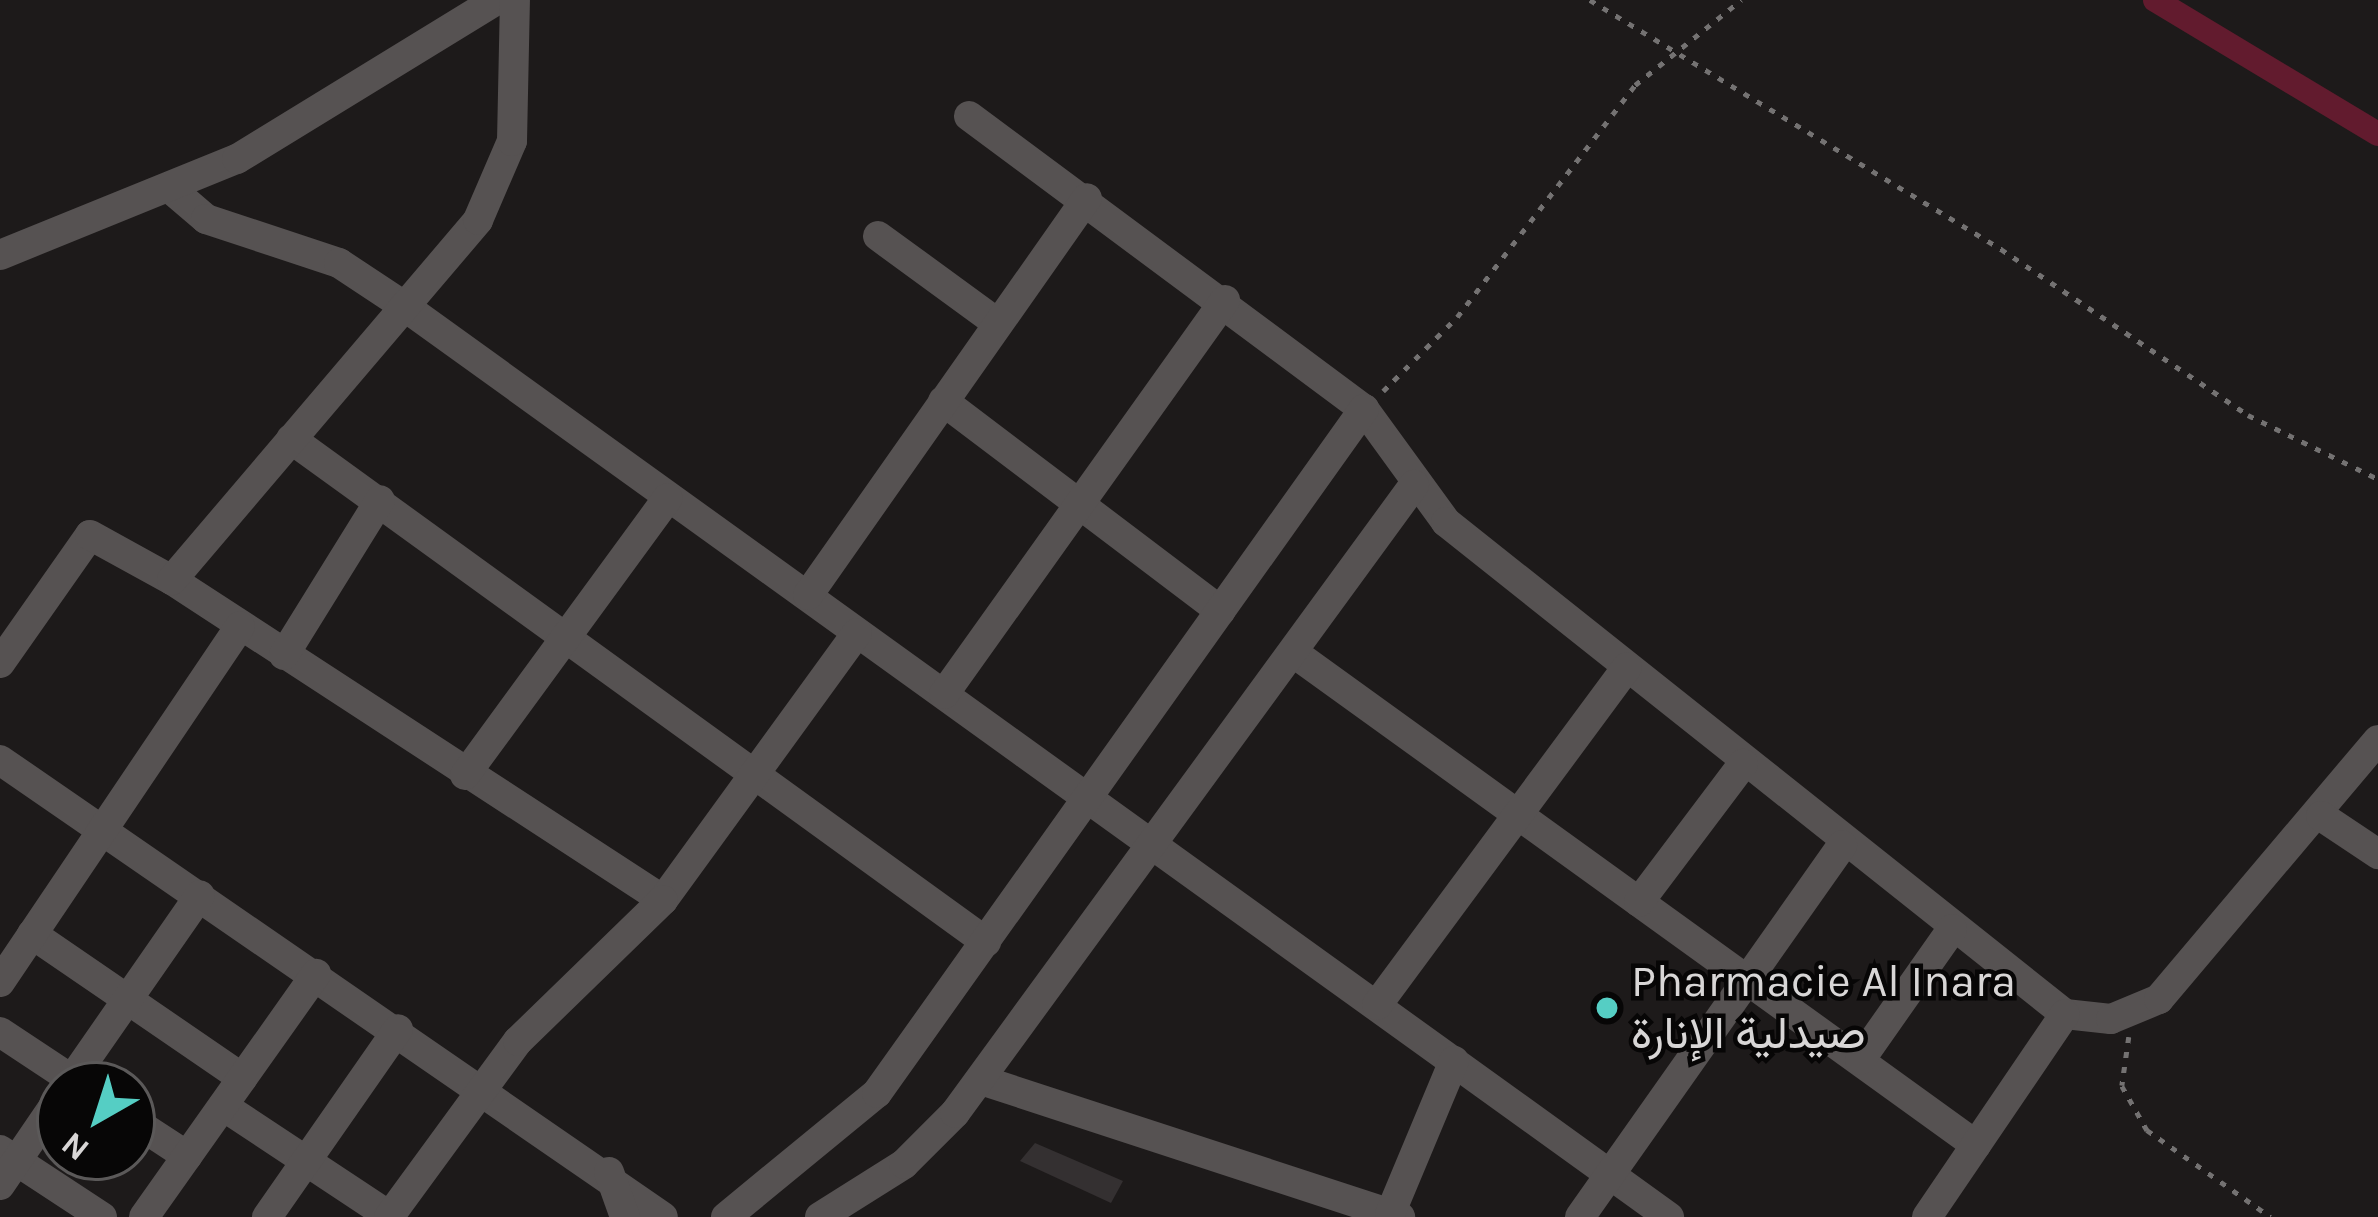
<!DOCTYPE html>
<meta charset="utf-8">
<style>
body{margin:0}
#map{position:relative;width:2378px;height:1217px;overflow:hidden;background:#1d1a1a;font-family:Karla,Vazirmatn,sans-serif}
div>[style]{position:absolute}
.canal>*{height:24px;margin:-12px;padding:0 12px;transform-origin:12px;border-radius:12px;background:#621b2e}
.building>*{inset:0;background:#343031}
.path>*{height:4.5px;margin-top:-2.25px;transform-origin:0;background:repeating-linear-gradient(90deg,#747272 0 6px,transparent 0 15px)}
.minor>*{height:30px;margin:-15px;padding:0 15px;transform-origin:15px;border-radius:15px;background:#565252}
.dots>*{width:33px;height:33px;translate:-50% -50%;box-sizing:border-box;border:6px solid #070606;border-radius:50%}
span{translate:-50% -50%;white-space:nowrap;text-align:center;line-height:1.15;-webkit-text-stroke:9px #070606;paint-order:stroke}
.poi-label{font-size:45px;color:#d8d6d6}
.left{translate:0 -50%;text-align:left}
.north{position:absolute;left:36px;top:1061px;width:120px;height:120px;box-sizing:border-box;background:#070606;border:3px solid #5b5959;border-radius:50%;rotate:219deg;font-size:33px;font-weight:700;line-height:48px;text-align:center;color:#d8d6d6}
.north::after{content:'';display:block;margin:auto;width:42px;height:54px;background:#55cec4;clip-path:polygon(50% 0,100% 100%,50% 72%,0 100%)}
</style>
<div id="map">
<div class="canal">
<i style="left:2155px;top:0;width:260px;rotate:31deg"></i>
</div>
<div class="building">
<i style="clip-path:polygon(1035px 1143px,1123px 1181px,1111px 1203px,1020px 1161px)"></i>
</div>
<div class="path">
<i style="left:1590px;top:0;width:481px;rotate:31.2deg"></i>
<i style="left:2001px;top:249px;width:298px;rotate:33.9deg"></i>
<i style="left:2248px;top:415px;width:145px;rotate:26.2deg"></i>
<i style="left:1383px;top:391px;width:105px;rotate:-45deg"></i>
<i style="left:1457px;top:317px;width:292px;rotate:-52.5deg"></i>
<i style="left:1635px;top:85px;width:136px;rotate:-38.7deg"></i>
<i style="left:2129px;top:1037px;width:49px;rotate:98.1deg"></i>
<i style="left:2122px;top:1086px;width:51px;rotate:60.4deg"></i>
<i style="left:2147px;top:1130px;width:151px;rotate:35.1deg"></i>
</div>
<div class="minor">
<i style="left:969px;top:116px;width:492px;rotate:36.6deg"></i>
<i style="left:1364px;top:409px;width:140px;rotate:54deg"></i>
<i style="left:1446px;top:522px;width:791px;rotate:38.48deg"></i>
<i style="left:2065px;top:1014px;width:46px;rotate:6.2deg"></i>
<i style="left:2111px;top:1019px;width:52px;rotate:-22.6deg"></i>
<i style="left:2159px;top:999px;width:339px;rotate:-49.8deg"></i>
<i style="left:171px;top:189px;width:46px;rotate:40.6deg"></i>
<i style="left:206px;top:219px;width:140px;rotate:18.3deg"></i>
<i style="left:339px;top:263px;width:78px;rotate:33.5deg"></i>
<i style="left:404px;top:306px;width:1559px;rotate:35.76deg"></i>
<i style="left:878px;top:236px;width:146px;rotate:36.1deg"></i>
<i style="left:0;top:255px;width:256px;rotate:-22.1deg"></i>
<i style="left:237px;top:159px;width:304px;rotate:-31.5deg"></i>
<i style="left:943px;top:401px;width:348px;rotate:37.1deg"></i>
<i style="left:291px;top:439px;width:858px;rotate:35.89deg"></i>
<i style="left:172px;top:580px;width:586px;rotate:33.09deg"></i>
<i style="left:663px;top:900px;width:330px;rotate:-54deg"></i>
<i style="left:808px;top:595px;width:485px;rotate:-54.9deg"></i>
<i style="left:1294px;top:653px;width:841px;rotate:35.81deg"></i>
<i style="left:284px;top:655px;width:182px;rotate:-58.2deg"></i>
<i style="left:0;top:663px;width:156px;rotate:-54.9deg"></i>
<i style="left:90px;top:535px;width:94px;rotate:28.8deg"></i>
<i style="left:172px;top:580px;width:472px;rotate:-49.6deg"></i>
<i style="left:478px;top:220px;width:86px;rotate:-66.7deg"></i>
<i style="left:512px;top:141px;width:141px;rotate:-88.8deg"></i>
<i style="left:944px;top:694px;width:484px;rotate:-54.5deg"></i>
<i style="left:0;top:760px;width:805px;rotate:34.58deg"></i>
<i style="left:465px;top:775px;width:343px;rotate:-53.8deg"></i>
<i style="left:2321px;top:816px;width:69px;rotate:33.7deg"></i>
<i style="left:1639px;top:902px;width:173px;rotate:-53deg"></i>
<i style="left:32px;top:934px;width:255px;rotate:34.4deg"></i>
<i style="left:0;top:982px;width:429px;rotate:-56deg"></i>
<i style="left:1377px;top:1005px;width:420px;rotate:-53.5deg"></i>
<i style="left:0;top:1032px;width:96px;rotate:33.5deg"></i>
<i style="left:1860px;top:1060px;width:160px;rotate:-54.9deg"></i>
<i style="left:981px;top:1080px;width:441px;rotate:18.1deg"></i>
<i style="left:68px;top:1085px;width:231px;rotate:-55.2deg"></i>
<i style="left:223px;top:1106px;width:199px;rotate:33.5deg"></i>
<i style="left:132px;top:1120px;width:66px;rotate:33.2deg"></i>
<i style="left:0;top:1150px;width:122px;rotate:33.3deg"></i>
<i style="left:609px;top:1172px;width:48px;rotate:70.4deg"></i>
<i style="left:0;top:1185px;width:107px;rotate:-55.7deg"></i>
<i style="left:1390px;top:1214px;width:166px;rotate:-67.3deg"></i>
<i style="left:144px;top:1217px;width:298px;rotate:-54.7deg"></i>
<i style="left:267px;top:1217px;width:229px;rotate:-55.1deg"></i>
<i style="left:389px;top:1217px;width:218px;rotate:-53.8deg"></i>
<i style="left:518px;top:1041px;width:202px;rotate:-44.2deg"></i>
<i style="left:726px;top:1217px;width:195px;rotate:-39.4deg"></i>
<i style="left:877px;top:1093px;width:840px;rotate:-54.55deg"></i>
<i style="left:820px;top:1217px;width:99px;rotate:-32.2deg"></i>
<i style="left:904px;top:1164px;width:72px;rotate:-45deg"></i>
<i style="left:955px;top:1113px;width:778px;rotate:-53.84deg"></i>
<i style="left:1580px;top:1217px;width:455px;rotate:-54.8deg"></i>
<i style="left:1927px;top:1217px;width:245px;rotate:-55.8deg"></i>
</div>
<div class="dots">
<i style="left:1607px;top:1008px;background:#55cec4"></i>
</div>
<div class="poi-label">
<span class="left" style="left:1631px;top:1008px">Pharmacie Al Inara<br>صيدلية الإنارة</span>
</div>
<div class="north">N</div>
</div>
